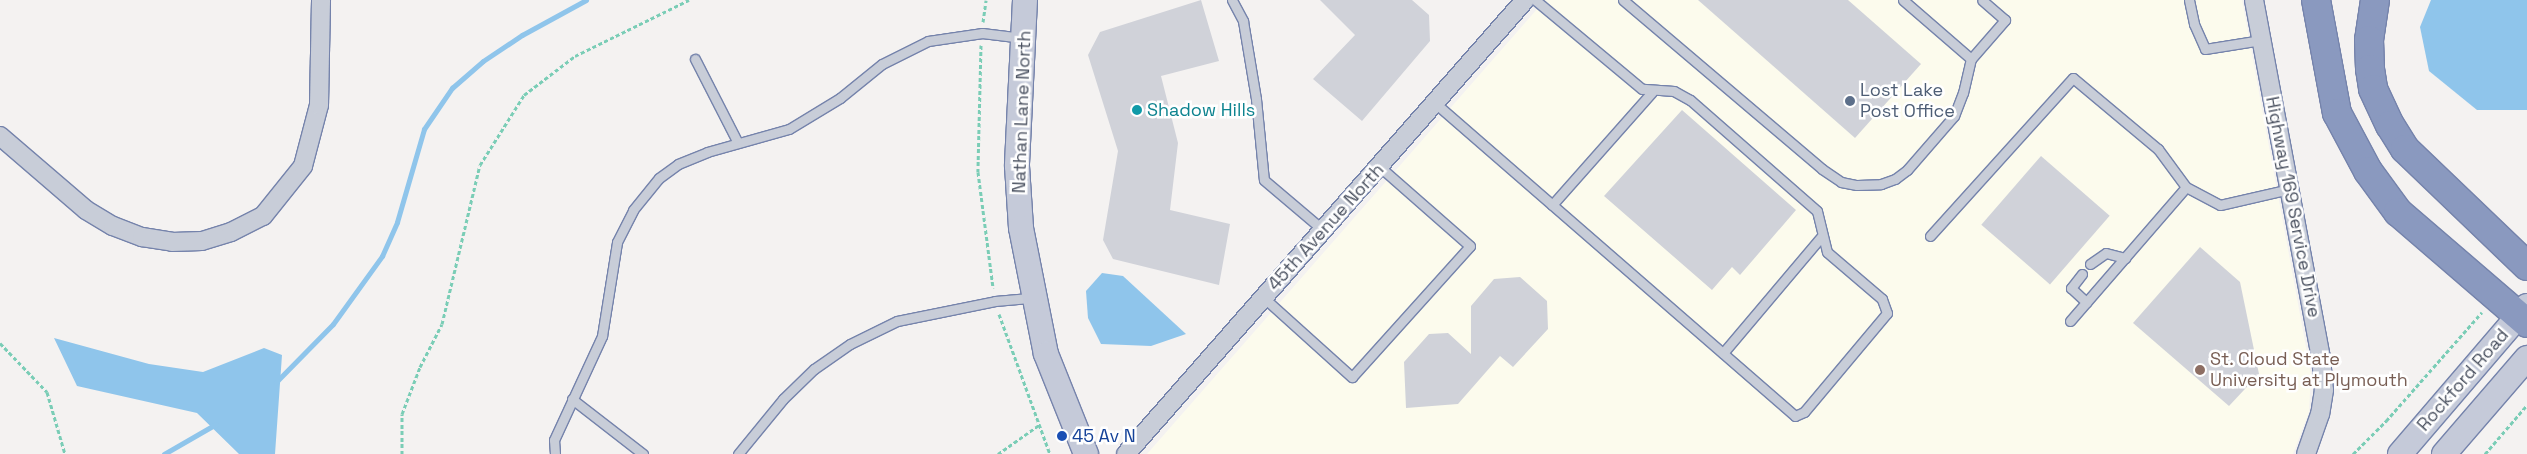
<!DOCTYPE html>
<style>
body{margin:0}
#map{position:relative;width:2527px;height:454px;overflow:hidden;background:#f4f2f1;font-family:"Space Grotesk",sans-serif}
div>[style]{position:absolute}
.commercial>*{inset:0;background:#fcfbed}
.water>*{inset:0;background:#8fc5eb}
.stream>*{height:5px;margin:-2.5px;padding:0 2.5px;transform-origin:2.5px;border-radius:2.5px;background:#8fc5eb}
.building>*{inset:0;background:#d0d2d9;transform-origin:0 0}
.path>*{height:3px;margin-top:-1.5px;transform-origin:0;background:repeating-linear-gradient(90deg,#7acdb6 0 4px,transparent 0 6.5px)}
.roads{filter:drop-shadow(1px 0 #7583ab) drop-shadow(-1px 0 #7583ab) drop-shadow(0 1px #7583ab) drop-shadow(0 -1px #7583ab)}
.lane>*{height:9px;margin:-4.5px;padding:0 4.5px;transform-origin:4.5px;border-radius:4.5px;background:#c8cdd8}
.street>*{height:18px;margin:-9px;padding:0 9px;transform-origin:9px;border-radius:9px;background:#c8cdd8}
.secondary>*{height:24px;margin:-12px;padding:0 12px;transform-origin:12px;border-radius:12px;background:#c5cad9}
.highway>*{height:28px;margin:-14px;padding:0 14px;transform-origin:14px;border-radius:14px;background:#8a99bf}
.dots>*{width:14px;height:14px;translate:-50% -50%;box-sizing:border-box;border:2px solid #fff;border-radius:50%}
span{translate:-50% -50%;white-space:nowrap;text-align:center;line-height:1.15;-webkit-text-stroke:5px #fff;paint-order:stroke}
.service-label{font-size:18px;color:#4e5e75}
.left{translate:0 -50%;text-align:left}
.culture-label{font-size:18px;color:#0d838f}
.street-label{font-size:18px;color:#49505f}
.education-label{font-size:18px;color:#785e54}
.transit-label{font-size:18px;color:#164399}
</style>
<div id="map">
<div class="commercial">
<i style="clip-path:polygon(1545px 0,2242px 0,2311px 374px,2309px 412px,2293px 454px,1147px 454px)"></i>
</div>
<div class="water">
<i style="clip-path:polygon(2431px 0,2527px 0,2527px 110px,2477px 110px,2429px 71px,2420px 27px)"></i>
<i style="clip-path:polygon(1102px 273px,1123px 276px,1186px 334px,1151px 346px,1101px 344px,1088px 318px,1086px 291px)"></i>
<i style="clip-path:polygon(54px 338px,149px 364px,203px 372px,264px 348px,282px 355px,275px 454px,239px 454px,197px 413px,77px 386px)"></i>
</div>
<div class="stream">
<i style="left:276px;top:382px;width:81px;rotate:-45.5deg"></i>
<i style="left:333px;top:324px;width:84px;rotate:-54.2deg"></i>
<i style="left:382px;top:256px;width:37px;rotate:-66deg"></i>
<i style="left:397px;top:222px;width:97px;rotate:-73.8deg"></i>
<i style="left:424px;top:129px;width:50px;rotate:-55.7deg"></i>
<i style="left:452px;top:88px;width:41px;rotate:-41.1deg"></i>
<i style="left:483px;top:61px;width:47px;rotate:-33.7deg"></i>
<i style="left:522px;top:35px;width:73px;rotate:-28.7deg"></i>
<i style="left:164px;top:454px;width:60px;rotate:-30deg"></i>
</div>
<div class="building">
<i style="clip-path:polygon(1201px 0,1219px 61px,1161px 76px,1178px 143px,1170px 210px,1230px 224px,1219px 285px,1113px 259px,1103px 240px,1118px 151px,1088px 55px,1100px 32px)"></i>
<i style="clip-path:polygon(1320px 0,1412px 0,1429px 15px,1430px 41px,1362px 121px,1313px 79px,1355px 35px)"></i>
<i style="clip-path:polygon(1698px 0,1848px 0,1921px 64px,1855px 138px)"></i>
<i style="clip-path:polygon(1682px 110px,1796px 210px,1740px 275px,1732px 267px,1712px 290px,1604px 196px)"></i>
<i style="left:2041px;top:156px;width:91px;height:91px;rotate:41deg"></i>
<i style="clip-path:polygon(2200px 247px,2240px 282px,2259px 374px,2229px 406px,2133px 323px)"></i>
<i style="clip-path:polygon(1520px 277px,1547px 301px,1548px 329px,1513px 367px,1500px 356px,1458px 404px,1406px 408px,1404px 362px,1429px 334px,1448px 333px,1471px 354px,1471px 306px,1494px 279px)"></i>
</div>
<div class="path">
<i style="left:983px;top:22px;width:22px;rotate:-82deg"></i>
<i style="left:981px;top:45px;width:127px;rotate:91.4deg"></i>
<i style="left:978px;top:172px;width:117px;rotate:82.6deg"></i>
<i style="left:999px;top:314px;width:149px;rotate:70deg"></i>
<i style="left:0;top:343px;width:68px;rotate:46.2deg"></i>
<i style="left:47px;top:392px;width:65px;rotate:73.8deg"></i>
<i style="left:402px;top:454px;width:40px;rotate:-90deg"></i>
<i style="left:402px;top:414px;width:50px;rotate:-69deg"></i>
<i style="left:420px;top:367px;width:48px;rotate:-62.9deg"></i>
<i style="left:442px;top:324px;width:163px;rotate:-76.6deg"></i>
<i style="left:480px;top:165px;width:83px;rotate:-57.8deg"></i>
<i style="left:524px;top:95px;width:64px;rotate:-37.4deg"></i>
<i style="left:575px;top:56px;width:127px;rotate:-26.2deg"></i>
<i style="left:998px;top:454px;width:50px;rotate:-35.3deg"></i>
<i style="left:2353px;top:454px;width:47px;rotate:-45deg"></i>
<i style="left:2386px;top:421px;width:145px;rotate:-48.6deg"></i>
<i style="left:2485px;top:454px;width:65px;rotate:-49.4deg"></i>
</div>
<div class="roads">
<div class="lane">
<i style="left:1232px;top:0;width:24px;rotate:62deg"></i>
<i style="left:1243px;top:21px;width:79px;rotate:80.5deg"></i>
<i style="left:1256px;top:99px;width:81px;rotate:84.4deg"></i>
<i style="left:1264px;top:180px;width:77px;rotate:40.3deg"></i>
<i style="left:1623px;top:0;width:261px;rotate:40.3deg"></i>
<i style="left:1822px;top:169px;width:23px;rotate:34deg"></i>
<i style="left:1841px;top:182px;width:16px;rotate:11deg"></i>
<i style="left:1857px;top:185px;width:24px;rotate:-2deg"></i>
<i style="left:1881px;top:184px;width:15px;rotate:-20deg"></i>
<i style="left:1895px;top:179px;width:15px;rotate:-37deg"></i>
<i style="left:1907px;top:170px;width:72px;rotate:-49deg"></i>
<i style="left:1954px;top:116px;width:25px;rotate:-69deg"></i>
<i style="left:1963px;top:93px;width:35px;rotate:-77deg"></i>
<i style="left:1971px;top:59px;width:52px;rotate:-48.9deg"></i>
<i style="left:2005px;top:20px;width:30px;rotate:-139deg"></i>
<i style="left:1903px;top:0;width:90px;rotate:40.9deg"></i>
<i style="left:2189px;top:0;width:25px;rotate:78deg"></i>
<i style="left:2194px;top:24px;width:27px;rotate:66deg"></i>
<i style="left:2205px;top:49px;width:57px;rotate:-9.1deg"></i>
<i style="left:695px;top:59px;width:94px;rotate:62.9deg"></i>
<i style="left:1435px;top:103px;width:477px;rotate:41deg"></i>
<i style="left:1795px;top:416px;width:10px;rotate:-24deg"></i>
<i style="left:1804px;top:412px;width:129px;rotate:-50deg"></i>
<i style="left:1887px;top:313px;width:15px;rotate:-110deg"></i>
<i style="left:1882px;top:299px;width:72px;rotate:-139.5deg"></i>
<i style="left:1827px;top:252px;width:42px;rotate:-103.7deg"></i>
<i style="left:1817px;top:211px;width:169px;rotate:-138.8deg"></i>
<i style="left:1690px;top:100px;width:18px;rotate:-151deg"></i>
<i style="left:1674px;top:91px;width:32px;rotate:-176deg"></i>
<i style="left:1642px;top:89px;width:139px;rotate:-140.2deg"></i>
<i style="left:1552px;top:205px;width:151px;rotate:-48.5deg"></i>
<i style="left:1930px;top:236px;width:213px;rotate:-47.9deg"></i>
<i style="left:2073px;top:78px;width:111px;rotate:39.9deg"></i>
<i style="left:2158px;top:149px;width:47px;rotate:53.6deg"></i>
<i style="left:2090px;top:264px;width:19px;rotate:-35deg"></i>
<i style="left:2106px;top:253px;width:20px;rotate:15deg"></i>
<i style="left:2082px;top:274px;width:18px;rotate:128deg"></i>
<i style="left:2071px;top:288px;width:21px;rotate:43deg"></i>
<i style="left:1263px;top:297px;width:120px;rotate:42deg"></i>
<i style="left:1352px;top:377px;width:176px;rotate:-48deg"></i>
<i style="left:1470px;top:246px;width:120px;rotate:-138.7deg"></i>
<i style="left:2070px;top:321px;width:177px;rotate:-49.1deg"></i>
<i style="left:2186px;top:187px;width:38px;rotate:28deg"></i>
<i style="left:2220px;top:205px;width:72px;rotate:-12.9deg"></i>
<i style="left:1723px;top:353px;width:152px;rotate:-49.8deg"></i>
<i style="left:572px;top:399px;width:90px;rotate:37.8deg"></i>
<i style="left:555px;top:454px;width:14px;rotate:-94deg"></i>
<i style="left:554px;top:440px;width:115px;rotate:-65.2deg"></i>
<i style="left:602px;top:336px;width:95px;rotate:-80.9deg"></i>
<i style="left:617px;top:242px;width:36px;rotate:-63deg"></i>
<i style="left:633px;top:210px;width:41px;rotate:-50.9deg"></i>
<i style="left:659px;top:178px;width:24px;rotate:-36deg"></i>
<i style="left:678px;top:164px;width:31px;rotate:-22deg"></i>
<i style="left:707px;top:152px;width:85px;rotate:-15.7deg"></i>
<i style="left:789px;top:129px;width:60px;rotate:-31.3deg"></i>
<i style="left:840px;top:98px;width:54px;rotate:-39deg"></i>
<i style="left:882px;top:64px;width:51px;rotate:-26.6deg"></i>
<i style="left:928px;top:41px;width:55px;rotate:-8.4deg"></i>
<i style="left:982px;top:33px;width:41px;rotate:7deg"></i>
<i style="left:738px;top:454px;width:71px;rotate:-50.7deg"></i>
<i style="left:783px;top:399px;width:43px;rotate:-44.1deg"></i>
<i style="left:814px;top:369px;width:44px;rotate:-34.8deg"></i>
<i style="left:850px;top:344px;width:52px;rotate:-26.1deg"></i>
<i style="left:897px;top:321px;width:100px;rotate:-11.5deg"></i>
<i style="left:995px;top:301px;width:37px;rotate:-5deg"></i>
</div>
<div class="street">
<i style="left:2254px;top:0;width:363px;rotate:79.4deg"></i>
<i style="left:2321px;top:357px;width:33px;rotate:85deg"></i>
<i style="left:2324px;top:390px;width:24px;rotate:99deg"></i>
<i style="left:2320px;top:414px;width:42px;rotate:109.3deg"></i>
<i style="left:0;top:136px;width:113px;rotate:40.7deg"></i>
<i style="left:86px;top:210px;width:31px;rotate:31deg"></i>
<i style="left:113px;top:226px;width:31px;rotate:21deg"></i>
<i style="left:142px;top:237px;width:30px;rotate:9deg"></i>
<i style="left:172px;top:242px;width:30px;rotate:-2deg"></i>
<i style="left:202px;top:241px;width:30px;rotate:-17deg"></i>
<i style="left:231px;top:232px;width:36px;rotate:-27deg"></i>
<i style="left:263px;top:216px;width:64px;rotate:-51.3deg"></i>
<i style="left:303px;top:166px;width:63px;rotate:-75.3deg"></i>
<i style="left:319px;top:105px;width:105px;rotate:-88.9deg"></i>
<i style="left:1126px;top:454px;width:604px;rotate:-48.69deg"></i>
</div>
<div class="secondary">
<i style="left:1025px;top:0;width:166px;rotate:92.8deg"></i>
<i style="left:1017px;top:166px;width:62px;rotate:86.3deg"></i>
<i style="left:1021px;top:228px;width:128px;rotate:78.8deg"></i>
<i style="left:1046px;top:354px;width:108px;rotate:68.2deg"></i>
<i style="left:2400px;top:454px;width:195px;rotate:-49.4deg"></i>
<i style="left:2444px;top:454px;width:127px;rotate:-49.2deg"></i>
</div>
<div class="highway">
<i style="left:2316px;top:0;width:115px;rotate:79.5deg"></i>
<i style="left:2337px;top:113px;width:66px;rotate:61.9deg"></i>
<i style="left:2368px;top:171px;width:51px;rotate:53.8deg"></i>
<i style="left:2398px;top:212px;width:170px;rotate:40.7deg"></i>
<i style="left:2375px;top:0;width:40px;rotate:98.5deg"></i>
<i style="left:2369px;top:40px;width:29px;rotate:88deg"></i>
<i style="left:2370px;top:69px;width:20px;rotate:81deg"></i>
<i style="left:2373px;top:89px;width:40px;rotate:65deg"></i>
<i style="left:2390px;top:125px;width:28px;rotate:58deg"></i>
<i style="left:2405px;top:149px;width:169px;rotate:43.8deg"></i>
</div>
</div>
<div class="dots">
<i style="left:1850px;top:101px;background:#5c6f8a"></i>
<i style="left:1137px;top:110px;background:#0f9aa8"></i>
<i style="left:2200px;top:370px;background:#8d6e63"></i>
<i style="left:1062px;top:436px;background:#1a4fb4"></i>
</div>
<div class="service-label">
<span class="left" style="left:1860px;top:101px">Lost Lake<br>Post Office</span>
</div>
<div class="culture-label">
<span class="left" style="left:1147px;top:110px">Shadow Hills</span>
</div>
<div class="street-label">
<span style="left:1022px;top:112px;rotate:-88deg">Nathan Lane North</span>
<span style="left:2293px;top:207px;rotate:79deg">Highway 169 Service Drive</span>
<span style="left:1326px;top:227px;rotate:-48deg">45th Avenue North</span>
<span style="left:2463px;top:380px;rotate:-49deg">Rockford Road</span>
</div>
<div class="education-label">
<span class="left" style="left:2210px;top:370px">St. Cloud State<br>University at Plymouth</span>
</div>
<div class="transit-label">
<span class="left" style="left:1072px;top:436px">45 Av N</span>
</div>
</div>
